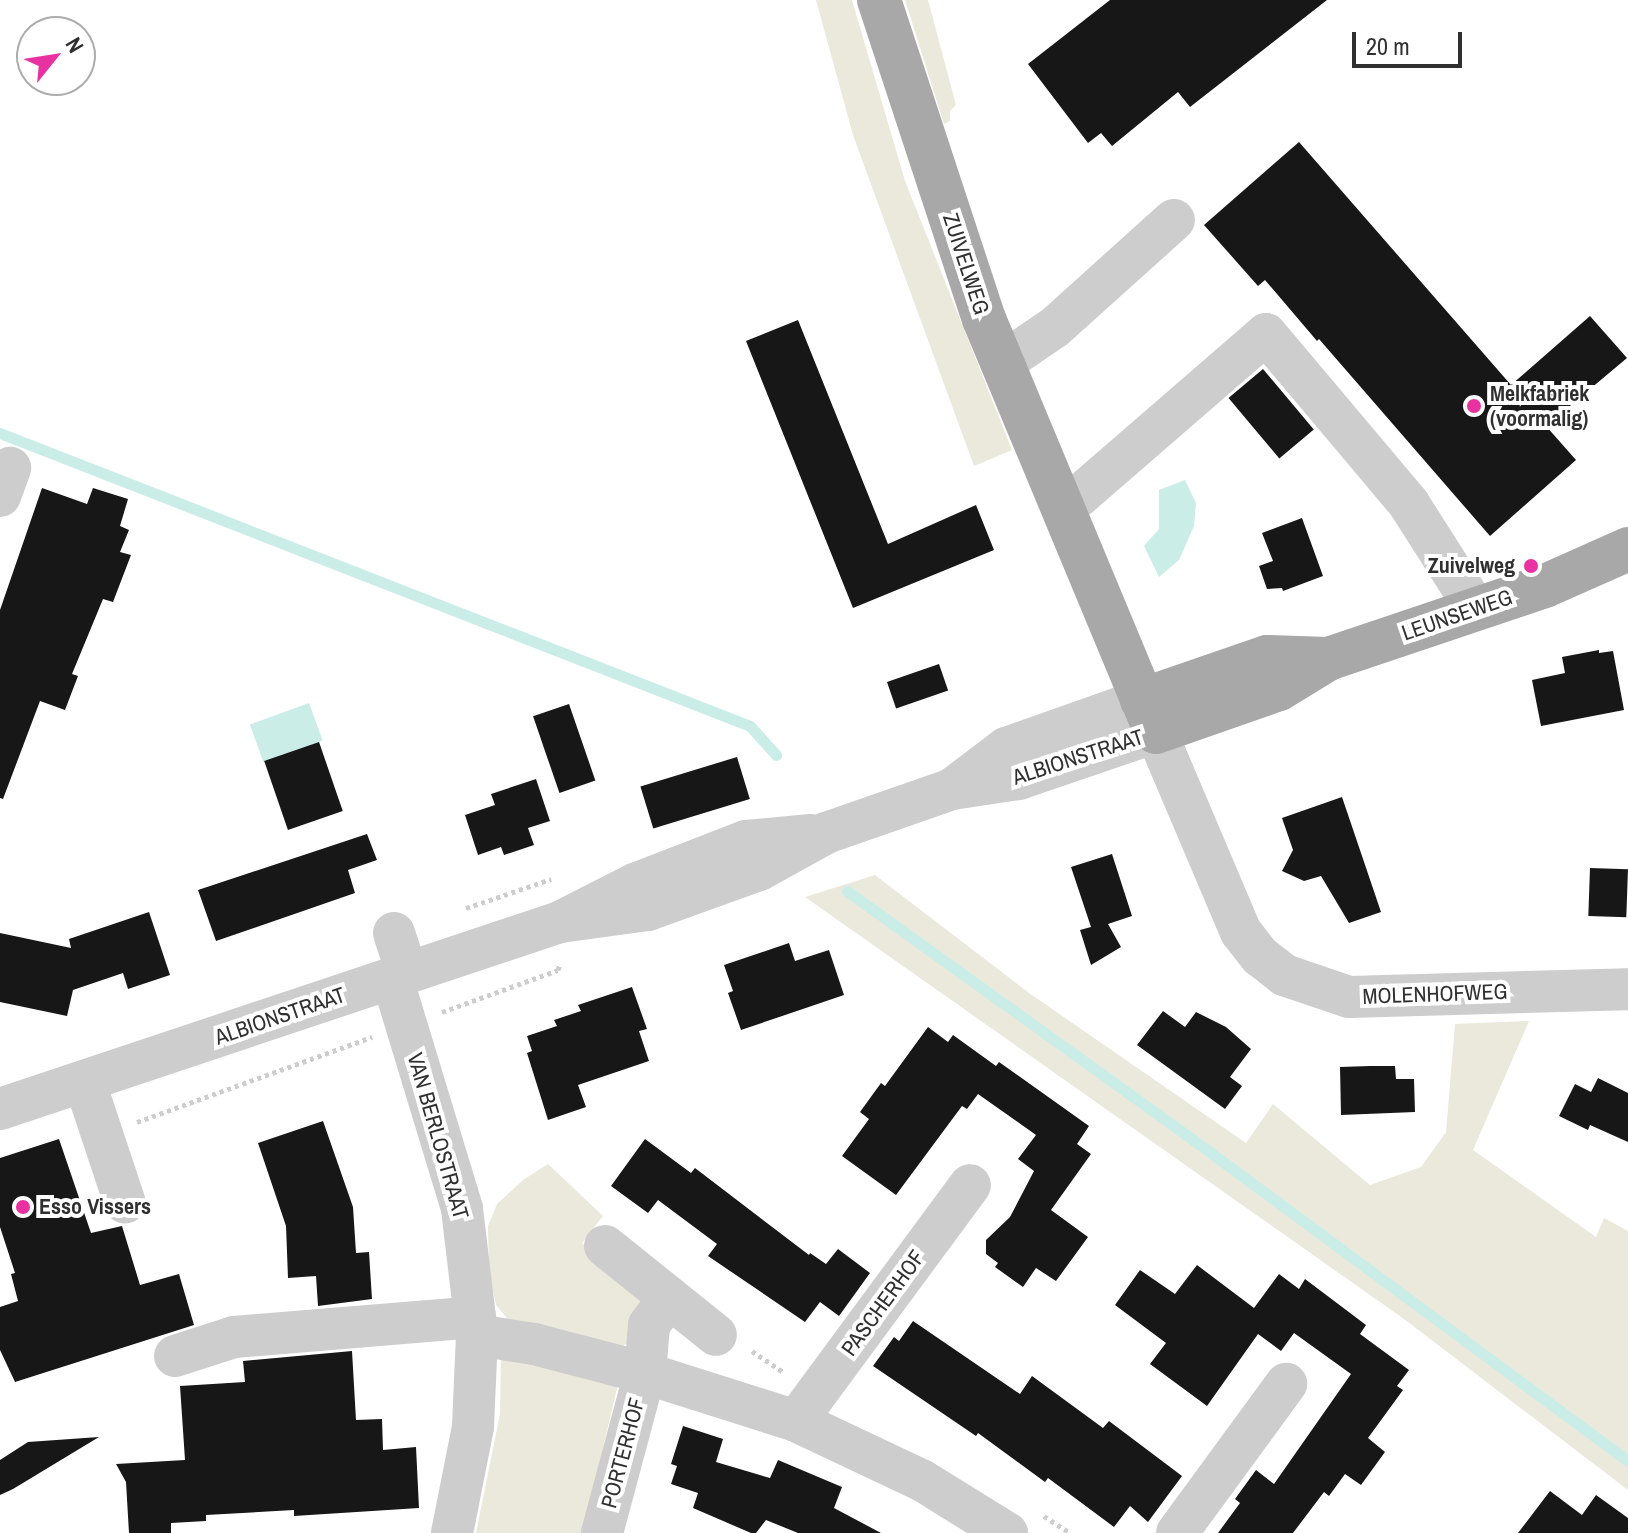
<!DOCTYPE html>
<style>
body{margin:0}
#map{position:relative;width:1628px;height:1533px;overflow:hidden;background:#fff;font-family:"Archivo Narrow",sans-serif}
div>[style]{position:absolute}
.green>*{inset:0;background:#eae9db}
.water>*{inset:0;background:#caede8;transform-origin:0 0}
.stream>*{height:11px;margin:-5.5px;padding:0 5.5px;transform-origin:5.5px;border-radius:5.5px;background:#caede8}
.building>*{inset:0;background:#171717;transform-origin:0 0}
.path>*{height:5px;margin-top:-2.5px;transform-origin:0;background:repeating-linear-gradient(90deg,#cdcdcd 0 4px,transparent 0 8px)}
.minor>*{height:42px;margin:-21px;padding:0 21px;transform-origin:21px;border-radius:21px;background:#cdcdcd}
.major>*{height:44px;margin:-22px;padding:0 22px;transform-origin:22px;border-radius:22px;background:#a8a8a8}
.dots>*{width:22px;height:22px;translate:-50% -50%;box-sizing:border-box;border:4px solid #fff;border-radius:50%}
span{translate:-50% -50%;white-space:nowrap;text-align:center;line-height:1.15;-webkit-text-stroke:8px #fff;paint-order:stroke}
.street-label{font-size:22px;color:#303030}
.poi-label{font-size:22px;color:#303030;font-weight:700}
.left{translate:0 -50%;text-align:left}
.right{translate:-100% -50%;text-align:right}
.north{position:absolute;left:16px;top:16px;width:80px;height:80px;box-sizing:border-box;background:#fff;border:2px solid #acacac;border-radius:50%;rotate:60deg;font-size:22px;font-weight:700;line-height:32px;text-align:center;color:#303030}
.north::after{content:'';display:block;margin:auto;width:28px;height:36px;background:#e931a1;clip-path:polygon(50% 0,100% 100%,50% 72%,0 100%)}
.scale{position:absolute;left:1352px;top:32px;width:110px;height:36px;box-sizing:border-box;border:4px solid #303030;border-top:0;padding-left:10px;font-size:24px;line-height:28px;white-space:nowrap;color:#303030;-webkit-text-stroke:6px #fff;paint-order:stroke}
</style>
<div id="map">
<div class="green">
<i style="clip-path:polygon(816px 0,852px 0,905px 181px,1012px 450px,974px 466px,853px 135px)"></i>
<i style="clip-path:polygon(905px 0,928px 0,956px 105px,950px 111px,950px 121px,944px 124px)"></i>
<i style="clip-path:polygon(875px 875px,1029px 993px,1246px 1143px,1273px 1104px,1370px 1185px,1421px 1167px,1446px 1132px,1455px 1024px,1529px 1021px,1473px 1150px,1596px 1237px,1604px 1218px,1628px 1231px,1628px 1490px,1404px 1319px,805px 897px)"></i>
<i style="clip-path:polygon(548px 1164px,603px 1216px,582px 1243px,645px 1298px,634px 1339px,623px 1346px,510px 1322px,496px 1305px,489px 1271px,488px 1226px,497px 1204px,523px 1180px)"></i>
<i style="clip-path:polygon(501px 1351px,619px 1380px,583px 1533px,476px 1533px,500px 1414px)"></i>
</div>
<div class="water">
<i style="clip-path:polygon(1185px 480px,1196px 503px,1194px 526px,1179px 560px,1159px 577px,1144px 546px,1159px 529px,1159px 490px)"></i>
<i style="left:309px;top:703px;width:40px;height:63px;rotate:70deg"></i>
</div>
<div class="stream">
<i style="left:0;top:433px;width:805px;rotate:21.34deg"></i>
<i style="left:750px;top:726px;width:39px;rotate:48deg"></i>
<i style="left:847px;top:891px;width:448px;rotate:35.7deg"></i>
<i style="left:1211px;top:1153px;width:518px;rotate:36.45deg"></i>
</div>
<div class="building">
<i style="clip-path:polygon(1110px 0,1327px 0,1190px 107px,1178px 92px,1112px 146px,1101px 133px,1088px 143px,1028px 64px)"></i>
<i style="clip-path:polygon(1299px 142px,1511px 385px,1590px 316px,1627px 358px,1546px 426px,1576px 460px,1490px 536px,1319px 339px,1317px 341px,1265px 280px,1258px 286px,1204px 225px)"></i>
<i style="clip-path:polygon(798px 320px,888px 544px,976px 505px,994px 550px,853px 608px,746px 341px)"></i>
<i style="left:1263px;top:369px;width:79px;height:45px;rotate:50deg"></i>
<i style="clip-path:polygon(42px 488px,87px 504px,93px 488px,128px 499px,120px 526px,129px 530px,120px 552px,131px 555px,113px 602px,103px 599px,72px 674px,78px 676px,65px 710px,40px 701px,3px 799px,0 798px,0 610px)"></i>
<i style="clip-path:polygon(1302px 518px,1323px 576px,1283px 591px,1282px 588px,1267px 589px,1259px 566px,1273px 561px,1262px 533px)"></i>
<i style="clip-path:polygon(1599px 650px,1599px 653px,1613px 651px,1624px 710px,1541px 726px,1532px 680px,1565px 673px,1562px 657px)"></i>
<i style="left:939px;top:664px;width:28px;height:55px;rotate:71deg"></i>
<i style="left:569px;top:704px;width:81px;height:38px;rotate:71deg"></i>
<i style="left:319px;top:742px;width:73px;height:58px;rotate:71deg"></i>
<i style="left:737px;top:757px;width:44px;height:101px;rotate:73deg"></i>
<i style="clip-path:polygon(536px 779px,550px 821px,528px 828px,534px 845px,504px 855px,501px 847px,478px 855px,465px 815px,495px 805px,491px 794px)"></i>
<i style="clip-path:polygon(1342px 797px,1381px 912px,1349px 923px,1321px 876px,1304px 881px,1282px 871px,1293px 850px,1282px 818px)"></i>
<i style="clip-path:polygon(367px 834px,377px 860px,348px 870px,355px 893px,216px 941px,198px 890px)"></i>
<i style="clip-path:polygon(1112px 854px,1132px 916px,1108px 924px,1121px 947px,1091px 965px,1080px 930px,1091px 927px,1071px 867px)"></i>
<i style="left:1590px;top:868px;width:38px;height:48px;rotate:2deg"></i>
<i style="clip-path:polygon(149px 912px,170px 975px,128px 989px,123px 973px,73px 990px,67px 1016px,0 1002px,0 933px,71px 948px,69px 939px)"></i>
<i style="clip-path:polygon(789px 943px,795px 961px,829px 950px,844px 995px,741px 1030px,728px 993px,733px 991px,724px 965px)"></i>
<i style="clip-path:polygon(632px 987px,647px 1029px,639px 1031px,649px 1061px,578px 1085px,586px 1107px,548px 1120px,527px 1053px,532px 1051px,527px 1036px,557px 1026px,554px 1020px,581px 1011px,578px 1005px)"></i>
<i style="clip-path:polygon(1163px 1011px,1185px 1027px,1196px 1012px,1226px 1027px,1251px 1049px,1230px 1077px,1242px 1086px,1225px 1109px,1137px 1045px)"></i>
<i style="clip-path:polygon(928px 1027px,948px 1042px,953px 1035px,996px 1066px,999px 1062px,1089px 1126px,1077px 1144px,1091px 1154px,1051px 1210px,1088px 1237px,1056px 1281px,1036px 1268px,1023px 1287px,995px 1267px,998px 1263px,986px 1254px,986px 1240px,1010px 1217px,1034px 1171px,1018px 1159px,1036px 1135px,978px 1094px,967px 1109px,962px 1106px,896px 1195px,842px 1156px,869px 1119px,860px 1112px,881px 1083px,885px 1086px)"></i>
<i style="clip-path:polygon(1370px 1066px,1395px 1066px,1396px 1079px,1414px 1079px,1415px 1112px,1341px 1115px,1340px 1067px)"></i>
<i style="clip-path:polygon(1598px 1078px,1628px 1093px,1628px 1142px,1590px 1125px,1588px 1130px,1559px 1116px,1575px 1084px,1591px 1092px)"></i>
<i style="clip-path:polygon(323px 1121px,353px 1207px,356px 1253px,369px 1252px,372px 1299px,318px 1306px,316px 1276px,288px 1278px,286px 1226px,258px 1143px)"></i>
<i style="clip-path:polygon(59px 1139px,91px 1233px,122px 1226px,140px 1285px,179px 1274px,194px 1325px,15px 1382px,0 1350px,0 1307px,18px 1301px,11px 1274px,15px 1273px,0 1227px,0 1158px)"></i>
<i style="clip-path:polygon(645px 1139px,691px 1173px,695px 1168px,809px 1255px,810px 1253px,826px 1264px,838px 1249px,870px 1273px,839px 1316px,820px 1302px,805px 1322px,708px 1256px,717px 1244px,658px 1200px,648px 1213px,611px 1186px)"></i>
<i style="clip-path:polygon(1197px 1265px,1254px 1308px,1279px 1274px,1299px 1289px,1305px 1279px,1366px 1325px,1360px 1334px,1409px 1370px,1397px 1386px,1403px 1390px,1368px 1438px,1385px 1452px,1361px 1485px,1345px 1474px,1329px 1496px,1324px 1492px,1293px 1533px,1218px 1533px,1240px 1503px,1235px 1499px,1256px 1470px,1274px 1484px,1351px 1374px,1294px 1333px,1281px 1351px,1258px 1334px,1207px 1406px,1150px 1364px,1166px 1343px,1115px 1305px,1140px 1270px,1175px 1294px)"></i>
<i style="clip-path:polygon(913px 1321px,1020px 1394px,1032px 1376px,1103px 1428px,1109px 1421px,1182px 1476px,1148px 1522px,1130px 1506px,1114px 1527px,1048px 1478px,1045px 1482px,978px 1433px,976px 1436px,873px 1366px,894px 1337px,899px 1341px)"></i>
<i style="clip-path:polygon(352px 1351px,356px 1420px,382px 1419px,383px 1450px,416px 1447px,419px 1508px,294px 1516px,294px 1510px,206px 1515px,206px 1521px,171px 1523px,171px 1533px,129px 1533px,126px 1482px,116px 1464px,185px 1460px,180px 1386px,245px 1382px,243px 1361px)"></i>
<i style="clip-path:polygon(683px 1426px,723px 1439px,716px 1462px,770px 1478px,778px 1460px,842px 1487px,834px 1508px,881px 1533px,798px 1533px,766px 1520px,756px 1533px,751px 1533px,693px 1508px,698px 1493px,671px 1484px,677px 1466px,671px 1464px)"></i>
<i style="clip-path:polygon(99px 1437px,13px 1489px,0 1495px,0 1460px,28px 1442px)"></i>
<i style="clip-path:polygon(1550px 1491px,1582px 1515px,1596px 1495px,1628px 1518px,1628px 1533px,1518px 1533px)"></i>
</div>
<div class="path">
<i style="left:466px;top:908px;width:90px;rotate:-18.8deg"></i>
<i style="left:442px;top:1012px;width:123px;rotate:-19.9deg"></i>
<i style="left:558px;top:970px;width:6px;rotate:-72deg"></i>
<i style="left:137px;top:1122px;width:250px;rotate:-19.9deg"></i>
<i style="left:752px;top:1351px;width:37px;rotate:34deg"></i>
<i style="left:1044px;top:1516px;width:31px;rotate:33deg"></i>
</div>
<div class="minor">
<i style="left:1002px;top:363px;width:64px;rotate:-34.2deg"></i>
<i style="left:1055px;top:327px;width:160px;rotate:-42deg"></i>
<i style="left:0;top:496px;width:30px;rotate:-70deg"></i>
<i style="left:1060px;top:501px;width:20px;rotate:-15deg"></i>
<i style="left:1079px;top:496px;width:247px;rotate:-40.9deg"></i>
<i style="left:1266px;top:334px;width:222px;rotate:49.9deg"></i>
<i style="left:1409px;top:504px;width:125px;rotate:57.5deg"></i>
<i style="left:956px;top:786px;width:63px;rotate:-37.2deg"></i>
<i style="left:1006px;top:748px;width:144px;rotate:-19.4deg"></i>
<i style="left:560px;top:922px;width:89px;rotate:-7.8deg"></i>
<i style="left:648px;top:910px;width:118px;rotate:-19.8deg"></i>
<i style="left:759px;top:870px;width:77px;rotate:-28.9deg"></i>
<i style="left:826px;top:833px;width:133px;rotate:-19.2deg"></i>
<i style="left:952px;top:789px;width:68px;rotate:-8.5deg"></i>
<i style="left:1019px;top:779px;width:145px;rotate:-18.9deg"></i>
<i style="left:1156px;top:732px;width:217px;rotate:67deg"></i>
<i style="left:1241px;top:932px;width:31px;rotate:52deg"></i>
<i style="left:1260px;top:956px;width:31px;rotate:38deg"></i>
<i style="left:1284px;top:975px;width:69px;rotate:18.7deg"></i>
<i style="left:1349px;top:997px;width:279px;rotate:-1.6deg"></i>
<i style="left:394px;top:933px;width:42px;rotate:72deg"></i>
<i style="left:392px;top:978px;width:241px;rotate:73.1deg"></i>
<i style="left:462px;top:1209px;width:127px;rotate:83.2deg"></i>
<i style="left:477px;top:1335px;width:92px;rotate:92.5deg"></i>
<i style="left:473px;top:1427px;width:108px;rotate:101.2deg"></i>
<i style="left:85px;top:1083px;width:126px;rotate:71.6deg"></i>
<i style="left:0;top:1109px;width:590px;rotate:-18.47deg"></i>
<i style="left:560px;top:922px;width:86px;rotate:-26.9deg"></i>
<i style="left:637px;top:883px;width:117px;rotate:-21.1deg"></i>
<i style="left:746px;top:841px;width:65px;rotate:-5.3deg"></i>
<i style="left:605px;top:1246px;width:142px;rotate:38.7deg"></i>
<i style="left:477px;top:1335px;width:58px;rotate:9deg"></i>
<i style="left:534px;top:1344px;width:115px;rotate:14.6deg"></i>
<i style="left:645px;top:1373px;width:158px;rotate:17.6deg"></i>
<i style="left:796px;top:1421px;width:140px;rotate:25.3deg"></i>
<i style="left:923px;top:1481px;width:99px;rotate:31.8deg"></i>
<i style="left:175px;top:1356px;width:62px;rotate:-17.9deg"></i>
<i style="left:234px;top:1337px;width:242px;rotate:-4.7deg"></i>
<i style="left:796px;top:1421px;width:293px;rotate:-53.6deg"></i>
<i style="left:602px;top:1533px;width:166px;rotate:-75deg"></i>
<i style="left:645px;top:1373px;width:48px;rotate:-85.2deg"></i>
<i style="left:649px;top:1325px;width:34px;rotate:-54deg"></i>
<i style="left:1177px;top:1533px;width:185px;rotate:-53.8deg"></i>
</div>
<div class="major">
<i style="left:879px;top:0;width:336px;rotate:71.8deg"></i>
<i style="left:984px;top:319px;width:447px;rotate:67.4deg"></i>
<i style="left:1156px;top:732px;width:130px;rotate:-19.3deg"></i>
<i style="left:1279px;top:689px;width:57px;rotate:-31.5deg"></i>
<i style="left:1328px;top:659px;width:229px;rotate:-18.6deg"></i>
<i style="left:1545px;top:586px;width:91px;rotate:-24deg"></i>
<i style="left:1142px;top:700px;width:132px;rotate:-19deg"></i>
<i style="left:1267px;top:657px;width:61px;rotate:1.9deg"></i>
</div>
<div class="dots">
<i style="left:1474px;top:406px;background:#e931a1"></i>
<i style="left:1531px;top:566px;background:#e931a1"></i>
<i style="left:23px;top:1207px;background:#e931a1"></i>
</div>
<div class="street-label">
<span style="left:966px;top:264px;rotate:72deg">ZUIVELWEG</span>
<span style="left:1457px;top:615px;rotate:-19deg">LEUNSEWEG</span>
<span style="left:1078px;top:757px;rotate:-18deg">ALBIONSTRAAT</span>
<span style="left:1435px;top:994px;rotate:-2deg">MOLENHOFWEG</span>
<span style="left:280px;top:1016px;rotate:-19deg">ALBIONSTRAAT</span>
<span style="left:438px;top:1136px;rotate:74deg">VAN BERLOSTRAAT</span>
<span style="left:883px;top:1303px;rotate:-54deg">PASCHERHOF</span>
<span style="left:623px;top:1453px;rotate:-75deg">PORTERHOF</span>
</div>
<div class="poi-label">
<span class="left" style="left:1490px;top:406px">Melkfabriek<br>(voormalig)</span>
<span class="right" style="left:1515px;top:566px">Zuivelweg</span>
<span class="left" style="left:39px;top:1207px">Esso Vissers</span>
</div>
<div class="north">N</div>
<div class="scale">20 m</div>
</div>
